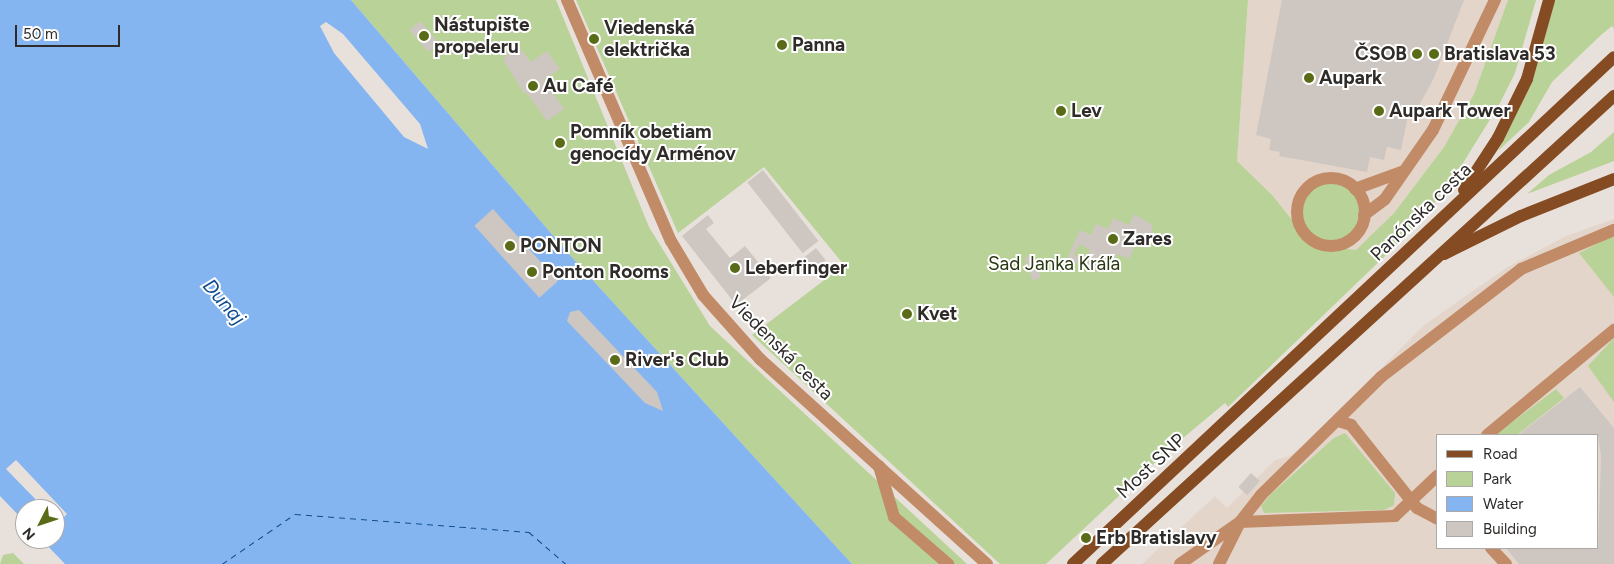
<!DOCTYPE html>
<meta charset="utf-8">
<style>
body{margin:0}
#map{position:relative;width:1614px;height:564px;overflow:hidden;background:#e8e1db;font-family:Figtree,sans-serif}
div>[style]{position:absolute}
.built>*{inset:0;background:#e4d5cb}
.green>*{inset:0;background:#b9d297}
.round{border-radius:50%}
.water>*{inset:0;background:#85b5f1}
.pier>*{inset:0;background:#e8e1db}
.ferry>*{height:1px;margin-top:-0.5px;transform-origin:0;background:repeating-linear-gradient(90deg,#0f4d8f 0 6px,transparent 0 11px)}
.building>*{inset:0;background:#cec7c1;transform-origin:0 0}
.minor>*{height:12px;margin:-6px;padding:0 6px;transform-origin:6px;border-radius:6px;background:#c28b67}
.minor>.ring{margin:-6px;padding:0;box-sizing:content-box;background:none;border:12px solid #c28b67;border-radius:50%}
.major>*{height:12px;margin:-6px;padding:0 6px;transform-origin:6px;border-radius:6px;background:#854c23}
.dots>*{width:14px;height:14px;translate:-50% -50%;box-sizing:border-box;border:2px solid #fff;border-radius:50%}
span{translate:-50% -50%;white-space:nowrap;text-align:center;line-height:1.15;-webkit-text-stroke:4px #fff;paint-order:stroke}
.poi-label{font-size:19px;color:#2e2b29;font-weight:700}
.left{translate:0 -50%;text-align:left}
.right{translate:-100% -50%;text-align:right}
.street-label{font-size:19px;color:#2e2b29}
.park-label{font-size:19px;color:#2a3812}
.water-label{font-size:20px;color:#0f4d8f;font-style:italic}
.legend{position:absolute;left:1436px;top:434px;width:162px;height:115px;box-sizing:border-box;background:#fff;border:1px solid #abaaa9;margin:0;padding:6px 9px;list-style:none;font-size:15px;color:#2e2b29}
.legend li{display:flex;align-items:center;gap:10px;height:25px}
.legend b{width:25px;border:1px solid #abaaa9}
.north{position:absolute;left:15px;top:499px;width:50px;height:50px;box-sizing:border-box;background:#fff;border:1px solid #abaaa9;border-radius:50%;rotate:229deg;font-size:14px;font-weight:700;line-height:20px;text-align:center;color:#2e2b29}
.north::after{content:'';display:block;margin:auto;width:18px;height:22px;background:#596b16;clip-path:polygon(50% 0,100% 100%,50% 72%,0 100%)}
.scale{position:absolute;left:15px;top:25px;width:105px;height:22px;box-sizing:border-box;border:2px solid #2e2b29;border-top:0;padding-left:6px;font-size:15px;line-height:18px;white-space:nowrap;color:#2e2b29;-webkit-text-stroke:4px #fff;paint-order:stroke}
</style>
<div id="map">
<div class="built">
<i style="clip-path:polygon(1248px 0,1508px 0,1474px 94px,1444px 147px,1394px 213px,1356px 250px,1312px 245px,1273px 196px,1237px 161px)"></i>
<i style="clip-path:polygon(evenodd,1614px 219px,1614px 564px,1142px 564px,1215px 496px,1227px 508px,1275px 460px,1290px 456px,1309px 441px,1423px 326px,1506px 268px,1566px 236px,1614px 219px,1438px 435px,1598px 435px,1598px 548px,1438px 548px,1438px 435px)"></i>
</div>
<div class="green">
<i style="clip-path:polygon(351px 0,556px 0,649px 227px,710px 326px,967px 564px,852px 564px,568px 253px)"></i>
<i style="clip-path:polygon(576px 0,1248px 0,1237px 161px,1273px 196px,1312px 245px,1356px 250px,1394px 213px,1444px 147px,1474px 94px,1508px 0,1536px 0,1515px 73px,1499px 105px,1450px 184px,1412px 230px,1228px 407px,1225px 403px,1165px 453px,1046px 564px,1000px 564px,752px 335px,844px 265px,764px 167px,678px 233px)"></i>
<i style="clip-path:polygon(1555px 0,1614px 0,1614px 29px,1612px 26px,1601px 35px,1552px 82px,1529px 122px,1498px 151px,1533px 80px)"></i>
<i style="clip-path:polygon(1614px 132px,1614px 161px,1527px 194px,1549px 175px,1591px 152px)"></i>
<i class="round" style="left:1300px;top:181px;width:62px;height:62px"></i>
<i style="clip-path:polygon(1614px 235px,1614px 297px,1579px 253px)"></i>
<i style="clip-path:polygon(1614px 338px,1614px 402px,1588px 366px)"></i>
<i style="clip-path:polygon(1556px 389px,1564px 398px,1517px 435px,1495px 435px)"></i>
<i style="clip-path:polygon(1345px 433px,1395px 493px,1394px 505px,1384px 510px,1264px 513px,1261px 506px,1271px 494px,1334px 438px)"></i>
<i style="clip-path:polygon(13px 553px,24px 564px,0 564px,3px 555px)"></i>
</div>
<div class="water">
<i style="clip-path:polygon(0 0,351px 0,568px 253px,852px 564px,65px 564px,41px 539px,55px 539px,55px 509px,25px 509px,25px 522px,0 496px)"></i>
</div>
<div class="pier">
<i style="clip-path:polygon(326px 22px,343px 34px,420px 124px,428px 149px,404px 137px,334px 53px,320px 26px)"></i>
<i style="clip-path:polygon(16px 460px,67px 514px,58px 523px,55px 509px,45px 509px,6px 469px)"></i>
</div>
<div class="ferry">
<i style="left:222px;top:564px;width:88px;rotate:-34.4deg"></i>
<i style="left:295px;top:514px;width:235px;rotate:4.4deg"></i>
<i style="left:529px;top:532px;width:49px;rotate:40.9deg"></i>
</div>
<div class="building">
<i style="clip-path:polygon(1282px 0,1464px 0,1434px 78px,1416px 111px,1408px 116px,1401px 150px,1387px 147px,1384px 160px,1370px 157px,1367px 172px,1279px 156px,1280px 152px,1269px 150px,1271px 139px,1256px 135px)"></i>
<i style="left:420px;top:21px;width:29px;height:14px;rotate:49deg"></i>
<i style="clip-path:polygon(519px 47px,531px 62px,547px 51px,560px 69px,543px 80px,564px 109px,547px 121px,526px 92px,524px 94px,503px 59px,512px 48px,514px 51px)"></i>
<i style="left:763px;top:170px;width:90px;height:20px;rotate:52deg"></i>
<i style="left:493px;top:209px;width:97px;height:25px;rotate:48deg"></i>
<i style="clip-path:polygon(evenodd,1134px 214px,1153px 225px,1147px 249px,1136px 243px,1129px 259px,1117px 254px,1112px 265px,1100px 260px,1095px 271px,1067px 259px,1080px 230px,1091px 235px,1096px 224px,1108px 229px,1113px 218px,1129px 225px,1134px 214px,1079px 244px,1090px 250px,1085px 261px,1074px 255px,1079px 244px)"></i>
<i style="clip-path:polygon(708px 215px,714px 223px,706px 229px,730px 258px,745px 246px,771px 278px,736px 305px,682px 236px)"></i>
<i style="left:816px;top:248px;width:16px;height:26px;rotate:52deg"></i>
<i style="left:1033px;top:255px;width:24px;height:9px;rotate:71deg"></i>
<i style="clip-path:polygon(579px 310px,657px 392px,663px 411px,645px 403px,567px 321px,570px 312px)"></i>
<i style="clip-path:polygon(1580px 387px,1614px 428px,1614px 564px,1519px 564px,1506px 548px,1598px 548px,1601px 457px,1598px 435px,1518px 435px)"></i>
<i style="left:1251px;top:473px;width:12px;height:19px;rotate:42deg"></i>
</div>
<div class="minor">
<i style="left:567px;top:0;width:262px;rotate:66.7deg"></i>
<i style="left:671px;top:241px;width:63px;rotate:59.3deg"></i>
<i style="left:703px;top:295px;width:86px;rotate:48.3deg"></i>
<i style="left:760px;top:359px;width:306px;rotate:42.1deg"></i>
<i class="ring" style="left:1297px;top:178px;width:56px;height:56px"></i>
<i style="left:1355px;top:189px;width:52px;rotate:-20.2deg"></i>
<i style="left:1364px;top:215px;width:26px;rotate:-37deg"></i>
<i style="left:1385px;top:199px;width:84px;rotate:-55.2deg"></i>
<i style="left:1433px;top:130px;width:144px;rotate:-64.5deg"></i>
<i style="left:1338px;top:421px;width:14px;rotate:17deg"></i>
<i style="left:1351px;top:425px;width:106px;rotate:51.5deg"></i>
<i style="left:1417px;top:508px;width:24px;rotate:28deg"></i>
<i style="left:1487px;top:435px;width:165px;rotate:-39.6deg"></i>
<i style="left:879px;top:466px;width:53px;rotate:73.6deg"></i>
<i style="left:894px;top:517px;width:72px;rotate:41deg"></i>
<i style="left:1491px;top:548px;width:22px;rotate:47deg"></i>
<i style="left:1180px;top:564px;width:73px;rotate:-35deg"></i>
<i style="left:1240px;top:522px;width:155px;rotate:-2.2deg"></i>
<i style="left:1395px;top:516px;width:59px;rotate:-43.6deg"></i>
<i style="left:1219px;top:564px;width:47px;rotate:-63.4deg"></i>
<i style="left:1240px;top:522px;width:34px;rotate:-52deg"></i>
<i style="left:1261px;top:495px;width:168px;rotate:-44.5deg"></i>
<i style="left:1381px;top:377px;width:177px;rotate:-37.6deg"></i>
<i style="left:1521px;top:269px;width:101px;rotate:-22.8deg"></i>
</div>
<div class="major">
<i style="left:1464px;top:190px;width:62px;rotate:-56.8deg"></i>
<i style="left:1498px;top:138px;width:66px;rotate:-63.8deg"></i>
<i style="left:1527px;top:79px;width:82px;rotate:-74.4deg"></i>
<i style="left:1444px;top:254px;width:86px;rotate:-26.3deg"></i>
<i style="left:1521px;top:216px;width:100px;rotate:-21.7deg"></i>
<i style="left:1073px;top:564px;width:741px;rotate:-43.14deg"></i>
<i style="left:1102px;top:564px;width:694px;rotate:-42.43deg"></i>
</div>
<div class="dots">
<i style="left:424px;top:36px;background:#596b16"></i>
<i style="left:594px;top:39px;background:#596b16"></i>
<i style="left:782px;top:45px;background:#596b16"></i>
<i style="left:1417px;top:54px;background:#596b16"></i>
<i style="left:1434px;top:54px;background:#596b16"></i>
<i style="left:1309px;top:78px;background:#596b16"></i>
<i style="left:533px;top:86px;background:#596b16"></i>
<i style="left:1061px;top:111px;background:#596b16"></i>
<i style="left:1379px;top:111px;background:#596b16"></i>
<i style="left:560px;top:143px;background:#596b16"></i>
<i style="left:1113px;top:239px;background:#596b16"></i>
<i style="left:510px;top:246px;background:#596b16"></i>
<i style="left:735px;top:268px;background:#596b16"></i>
<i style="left:532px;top:272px;background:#596b16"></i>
<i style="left:907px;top:314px;background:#596b16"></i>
<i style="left:615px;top:360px;background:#596b16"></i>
<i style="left:1086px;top:538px;background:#596b16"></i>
</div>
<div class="poi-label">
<span class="left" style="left:434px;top:36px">Nástupište<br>propeleru</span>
<span class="left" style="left:604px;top:39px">Viedenská<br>električka</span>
<span class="left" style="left:792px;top:45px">Panna</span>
<span class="right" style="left:1407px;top:54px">ČSOB</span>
<span class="left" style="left:1444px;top:54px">Bratislava 53</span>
<span class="left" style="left:1319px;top:78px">Aupark</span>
<span class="left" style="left:543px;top:86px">Au Café</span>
<span class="left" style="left:1071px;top:111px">Lev</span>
<span class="left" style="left:1389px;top:111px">Aupark Tower</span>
<span class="left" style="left:570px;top:143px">Pomník obetiam<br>genocídy Arménov</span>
<span class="left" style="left:1123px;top:239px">Zares</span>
<span class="left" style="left:520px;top:246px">PONTON</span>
<span class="left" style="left:745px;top:268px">Leberfinger</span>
<span class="left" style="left:542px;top:272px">Ponton Rooms</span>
<span class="left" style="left:917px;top:314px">Kvet</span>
<span class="left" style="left:625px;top:360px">River's Club</span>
<span class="left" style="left:1096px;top:538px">Erb Bratislavy</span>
</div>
<div class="street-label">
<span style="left:1421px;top:212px;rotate:-44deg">Panónska cesta</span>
<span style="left:781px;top:348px;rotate:45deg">Viedenská cesta</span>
<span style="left:1151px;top:466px;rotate:-43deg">Most SNP</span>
</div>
<div class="park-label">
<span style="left:1054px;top:264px">Sad Janka Kráľa</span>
</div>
<div class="water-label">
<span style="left:224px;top:302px;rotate:49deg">Dunaj</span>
</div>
<ul class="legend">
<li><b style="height:6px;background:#854c23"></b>Road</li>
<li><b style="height:14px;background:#b9d297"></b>Park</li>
<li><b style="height:14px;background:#85b5f1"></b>Water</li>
<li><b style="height:14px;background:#cec7c1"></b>Building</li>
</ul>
<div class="north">N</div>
<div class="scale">50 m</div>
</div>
